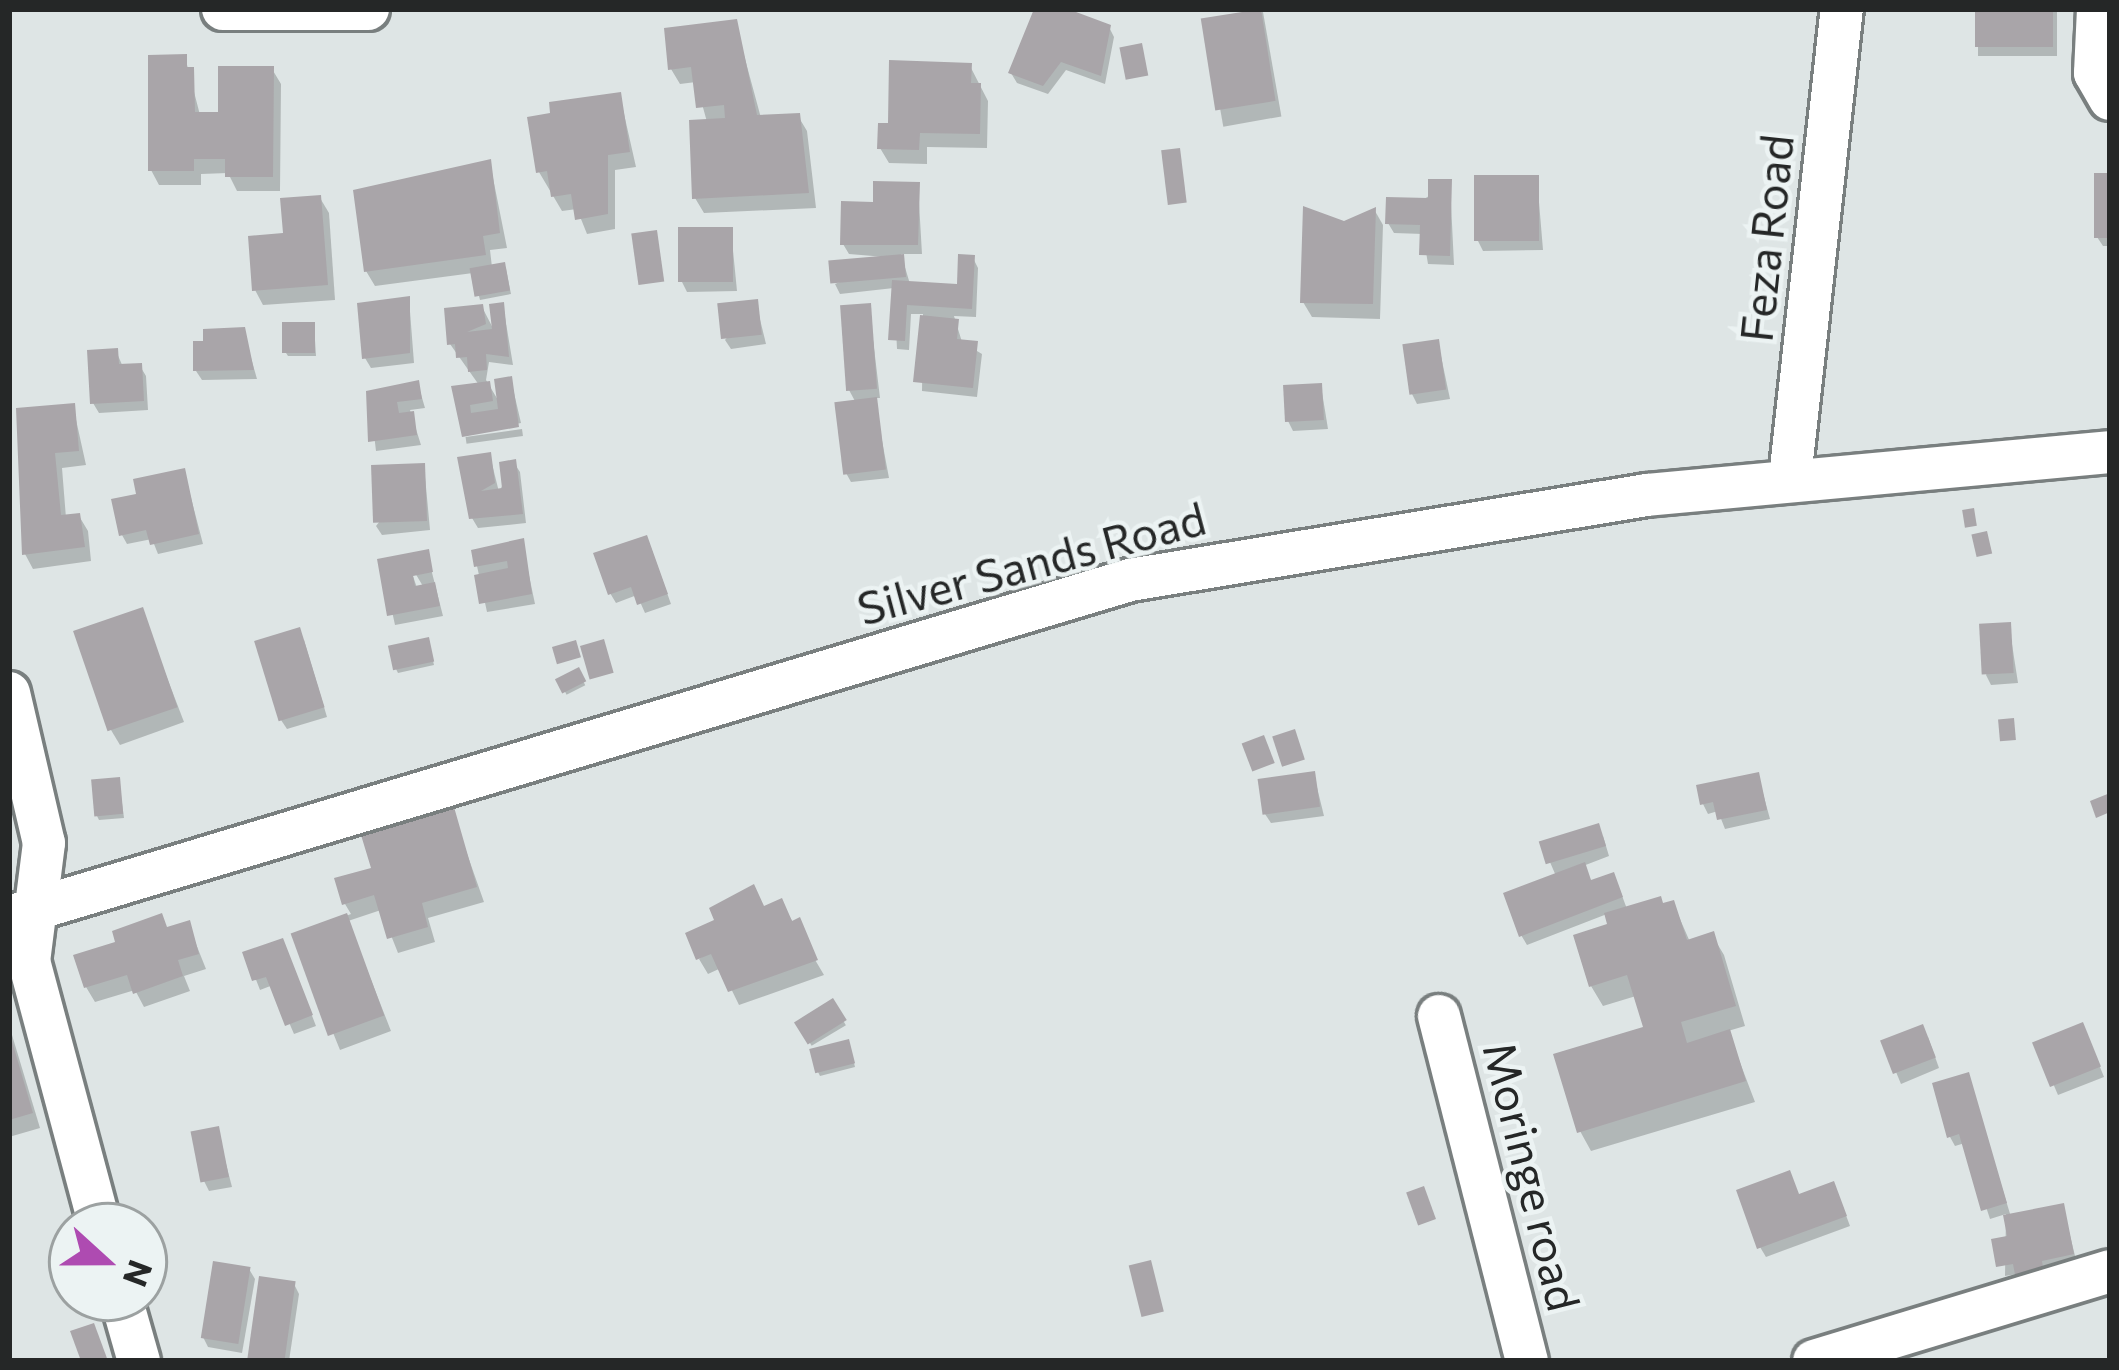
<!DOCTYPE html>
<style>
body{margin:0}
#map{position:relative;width:2119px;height:1370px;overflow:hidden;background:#dee5e5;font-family:Commissioner,sans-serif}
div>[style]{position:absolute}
.shadow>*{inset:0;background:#0003;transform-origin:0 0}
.building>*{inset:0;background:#a9a5a9;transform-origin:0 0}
.roads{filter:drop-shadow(3px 0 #797f7f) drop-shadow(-3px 0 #797f7f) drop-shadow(0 3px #797f7f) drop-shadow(0 -3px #797f7f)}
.minor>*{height:42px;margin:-21px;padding:0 21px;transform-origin:21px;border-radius:21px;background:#fff}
span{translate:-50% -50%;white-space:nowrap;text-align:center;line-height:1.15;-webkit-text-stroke:9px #ecf3f3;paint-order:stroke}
.street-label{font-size:45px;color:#252727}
.frame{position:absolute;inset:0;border:12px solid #252727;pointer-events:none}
.north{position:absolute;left:48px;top:1202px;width:120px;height:120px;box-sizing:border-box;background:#ecf3f3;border:3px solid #9ca1a1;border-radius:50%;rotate:111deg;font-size:33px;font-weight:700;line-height:48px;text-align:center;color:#252727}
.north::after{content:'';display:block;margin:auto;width:42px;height:54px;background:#ae4bb1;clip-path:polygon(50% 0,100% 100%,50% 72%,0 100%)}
</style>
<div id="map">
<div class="shadow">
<i style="clip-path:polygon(1037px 9px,1109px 27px,1114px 37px,1105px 84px,1066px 70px,1048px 94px,1017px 83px,1011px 73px)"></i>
<i style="left:1978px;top:9px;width:79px;height:47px"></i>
<i style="left:1263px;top:12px;width:106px;height:59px;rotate:80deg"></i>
<i style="clip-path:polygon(735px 22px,761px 118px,798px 116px,807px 131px,816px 208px,704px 213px,695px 198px,707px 122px,696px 82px,680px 84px,671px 69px)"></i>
<i style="clip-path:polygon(185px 57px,200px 115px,221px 115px,272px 69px,281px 84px,280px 191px,237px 191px,228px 173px,201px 174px,201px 185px,159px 185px,151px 170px)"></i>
<i style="clip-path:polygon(970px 66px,988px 101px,987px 148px,927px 147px,927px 164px,889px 163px,880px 148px,890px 126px)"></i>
<i style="clip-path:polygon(620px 96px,636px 167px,615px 170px,615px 229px,587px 234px,577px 209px,562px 211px,539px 172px)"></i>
<i style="clip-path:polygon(490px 163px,507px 248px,490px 250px,492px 267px,506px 269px,511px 294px,480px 300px,473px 273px,375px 286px,366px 271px)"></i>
<i style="clip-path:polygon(2110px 176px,2110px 246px,2103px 246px,2097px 237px)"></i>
<i style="clip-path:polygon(1537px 178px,1543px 250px,1483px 251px,1478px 241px)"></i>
<i style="clip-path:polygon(1450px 182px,1454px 265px,1428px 264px,1423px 234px,1394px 233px,1388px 223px)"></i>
<i style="clip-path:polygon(918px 185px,922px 254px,901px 254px,910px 284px,960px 287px,973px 258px,978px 268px,976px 317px,954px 316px,962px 342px,982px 354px,977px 397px,922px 391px,923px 314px,911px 314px,909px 350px,897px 349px,894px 288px,840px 294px,835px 284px,897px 258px,849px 254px,843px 244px,876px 205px)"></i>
<i style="clip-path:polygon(320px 198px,329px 213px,335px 300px,263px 305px,255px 290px)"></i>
<i style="clip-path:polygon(1375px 211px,1383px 225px,1380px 319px,1312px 317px,1303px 302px,1344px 224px)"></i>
<i style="clip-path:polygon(731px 230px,737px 291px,687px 292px,682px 282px)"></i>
<i style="clip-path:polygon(409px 299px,414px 363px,371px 368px,365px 358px)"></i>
<i style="clip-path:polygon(756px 303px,766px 344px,731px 349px,725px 340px)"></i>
<i style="clip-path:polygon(503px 305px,513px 365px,489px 362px,486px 380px,501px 405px,511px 380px,521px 423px,464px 434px,454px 388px,479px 385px,450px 344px,482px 307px,495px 332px)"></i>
<i style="clip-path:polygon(869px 306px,880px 398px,874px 398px,889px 478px,851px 482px,846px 473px,856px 403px,849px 390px)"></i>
<i style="clip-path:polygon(314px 325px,316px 356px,288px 356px,286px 353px)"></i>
<i style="clip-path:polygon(243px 330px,257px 379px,202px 380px,196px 371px)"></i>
<i style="clip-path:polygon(1438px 342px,1450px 399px,1417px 404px,1412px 394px)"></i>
<i style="clip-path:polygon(116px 351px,123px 367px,140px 366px,146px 376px,148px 410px,99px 413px,93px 403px)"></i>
<i style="clip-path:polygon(418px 384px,425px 408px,410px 410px,421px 445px,376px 451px,369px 393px)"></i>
<i style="clip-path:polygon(1321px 386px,1328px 429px,1293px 431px,1288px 421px)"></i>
<i style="clip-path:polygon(73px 406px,86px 465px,62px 468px,66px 518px,79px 516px,88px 531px,91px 561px,33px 569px,25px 554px,19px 411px)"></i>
<i style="left:522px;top:429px;width:7px;height:57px;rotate:82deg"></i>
<i style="clip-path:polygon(490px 456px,499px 492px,514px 463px,520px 472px,526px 523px,478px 528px,472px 518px)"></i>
<i style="clip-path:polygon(424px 466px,430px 530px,382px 535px,376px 526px)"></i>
<i style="clip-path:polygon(184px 471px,203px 544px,158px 554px,152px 539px,127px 544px,122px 535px,140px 496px)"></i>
<i style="clip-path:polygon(522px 542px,535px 604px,487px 612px,477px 566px)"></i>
<i style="clip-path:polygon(651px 548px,671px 604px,645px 613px,637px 595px,616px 603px,610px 593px)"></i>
<i style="clip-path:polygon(evenodd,427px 553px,443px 616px,395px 625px,381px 561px,427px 553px,408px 561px,424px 588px,417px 588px,408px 561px)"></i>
<i style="clip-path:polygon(141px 610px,184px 722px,120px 745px,111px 730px)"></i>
<i style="clip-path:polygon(2009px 625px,2018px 683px,1991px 685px,1986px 675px)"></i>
<i style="clip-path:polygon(304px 640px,327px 717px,287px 729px,281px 720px)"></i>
<i style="clip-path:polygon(429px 644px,434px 665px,398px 673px,396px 669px)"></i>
<i style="left:578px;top:671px;width:16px;height:21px;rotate:63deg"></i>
<i style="clip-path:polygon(1314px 775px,1324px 816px,1271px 823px,1265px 814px)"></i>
<i style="clip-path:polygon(1758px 775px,1770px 819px,1725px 829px,1718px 811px,1708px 814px,1703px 804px)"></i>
<i style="clip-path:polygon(119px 781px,124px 818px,99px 820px,97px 816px)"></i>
<i style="clip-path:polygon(452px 811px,484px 902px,428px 918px,435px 942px,398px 953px,381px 910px,348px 921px,391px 1031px,340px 1050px,294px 936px,351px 914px,345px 904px,374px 870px)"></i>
<i style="clip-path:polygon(1603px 836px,1609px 856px,1583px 866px,1592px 883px,1618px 885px,1627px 909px,1673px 903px,1690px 942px,1712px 935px,1724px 955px,1745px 1026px,1728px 1031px,1755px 1102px,1591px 1151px,1580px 1131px,1647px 1029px,1636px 996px,1603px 1006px,1591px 986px,1611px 926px,1607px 914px,1527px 945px,1521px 935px,1556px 876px,1543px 846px)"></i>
<i style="clip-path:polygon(781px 902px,824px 975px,739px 1005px,721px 968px,708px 974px,699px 959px)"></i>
<i style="clip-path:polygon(188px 924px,206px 969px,184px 976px,190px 991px,144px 1007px,135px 990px,95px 1002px,86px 987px)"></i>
<i style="clip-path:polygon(287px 951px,316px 1026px,294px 1034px,273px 985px,260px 990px,246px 954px)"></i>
<i style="left:832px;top:1002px;width:27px;height:40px;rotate:59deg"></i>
<i style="clip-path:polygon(9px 1025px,40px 1128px,9px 1137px)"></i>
<i style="clip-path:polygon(2087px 1035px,2104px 1077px,2058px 1095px,2036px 1044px)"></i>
<i style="clip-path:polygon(1928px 1037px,1939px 1068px,1901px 1084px,1884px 1043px)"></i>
<i style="clip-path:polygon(850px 1047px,855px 1067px,820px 1076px,818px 1072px)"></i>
<i style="clip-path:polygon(1968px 1076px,2011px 1217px,2063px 1207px,2077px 1264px,2005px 1276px,2006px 1214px,1990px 1219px,1965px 1143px,1955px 1146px,1950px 1137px)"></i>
<i style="clip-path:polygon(217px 1129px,232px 1187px,209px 1191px,204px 1181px)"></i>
<i style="clip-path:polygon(1838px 1194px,1850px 1226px,1766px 1257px,1760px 1247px,1799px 1197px)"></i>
<i style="clip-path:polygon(249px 1269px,255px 1279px,242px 1353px,208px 1347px,203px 1337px)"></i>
<i style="clip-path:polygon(294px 1284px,299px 1294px,289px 1361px,249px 1361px)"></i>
</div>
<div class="building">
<i style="clip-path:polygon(1034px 9px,1068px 9px,1111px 25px,1101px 76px,1061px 62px,1043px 86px,1008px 73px)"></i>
<i style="left:1261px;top:9px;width:93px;height:61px;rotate:81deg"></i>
<i style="left:1975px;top:9px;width:78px;height:38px"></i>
<i style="clip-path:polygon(737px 19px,757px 115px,800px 113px,809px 193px,692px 199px,689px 120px,725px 118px,724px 105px,696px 108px,691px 67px,668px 70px,664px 28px)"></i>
<i style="left:1142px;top:43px;width:33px;height:23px;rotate:79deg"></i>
<i style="clip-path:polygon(187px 54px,187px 67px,194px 67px,195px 112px,218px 112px,218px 66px,274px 66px,273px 177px,225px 177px,225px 159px,194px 159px,194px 171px,148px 171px,148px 55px)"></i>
<i style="clip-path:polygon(889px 60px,972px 63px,971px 83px,981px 83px,980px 134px,920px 133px,919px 150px,877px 149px,878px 123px,888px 123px)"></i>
<i style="clip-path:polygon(621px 92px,630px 152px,608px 155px,608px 214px,575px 220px,571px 194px,551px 197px,547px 171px,536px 173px,527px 117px,550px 113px,549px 102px)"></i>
<i style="left:1180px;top:148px;width:55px;height:19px;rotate:83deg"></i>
<i style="clip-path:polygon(491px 159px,500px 233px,483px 236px,486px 255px,364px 272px,353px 190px)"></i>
<i style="left:2094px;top:173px;width:16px;height:65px"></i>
<i style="left:1539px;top:175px;width:66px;height:65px;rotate:90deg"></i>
<i style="clip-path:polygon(1428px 179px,1452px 179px,1450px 256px,1419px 255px,1420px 225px,1385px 224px,1386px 197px,1428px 198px)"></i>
<i style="clip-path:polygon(873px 181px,920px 182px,918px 245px,840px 245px,841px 201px,873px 202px)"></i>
<i style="clip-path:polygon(321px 195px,328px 285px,252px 291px,248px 236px,283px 233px,280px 198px)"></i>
<i style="clip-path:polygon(1303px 206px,1344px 221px,1376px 207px,1373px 304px,1300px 303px)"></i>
<i style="left:733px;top:227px;width:55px;height:55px;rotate:90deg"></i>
<i style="left:657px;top:230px;width:52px;height:26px;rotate:82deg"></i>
<i style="left:904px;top:254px;width:23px;height:76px;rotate:85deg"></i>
<i style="clip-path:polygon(958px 254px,975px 255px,972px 309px,907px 305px,905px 341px,888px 340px,892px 280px,957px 284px)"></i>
<i style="left:505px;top:262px;width:29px;height:36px;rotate:80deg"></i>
<i style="clip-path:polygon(410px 296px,410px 353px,362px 359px,357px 303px)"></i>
<i style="left:758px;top:299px;width:36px;height:41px;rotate:84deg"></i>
<i style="clip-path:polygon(504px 302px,509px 357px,486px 354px,487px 370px,468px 372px,467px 357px,456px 358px,455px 344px,447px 345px,444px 308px,483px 304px,486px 324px,467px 332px,492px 329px,489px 304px)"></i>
<i style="left:871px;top:303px;width:86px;height:31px;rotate:86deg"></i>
<i style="clip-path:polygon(920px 315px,959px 319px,957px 339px,978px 341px,973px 388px,913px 382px)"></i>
<i style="left:315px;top:322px;width:31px;height:33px;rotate:90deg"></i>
<i style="clip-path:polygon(245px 327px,254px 370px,193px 371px,193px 341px,203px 341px,203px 329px)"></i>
<i style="left:1439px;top:339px;width:51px;height:37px;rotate:82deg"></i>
<i style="clip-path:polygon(118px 348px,119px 364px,142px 363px,144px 401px,90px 404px,87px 350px)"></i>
<i style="clip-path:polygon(512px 376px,519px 427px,462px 437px,451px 386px,490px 381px,493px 401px,470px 405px,471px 413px,498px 409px,494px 379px)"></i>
<i style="clip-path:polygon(419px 380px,422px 399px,397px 402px,399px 413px,414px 411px,417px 435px,368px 442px,366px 391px)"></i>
<i style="left:1322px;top:383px;width:37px;height:39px;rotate:87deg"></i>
<i style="left:877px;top:397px;width:73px;height:43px;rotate:83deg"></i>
<i style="clip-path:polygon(75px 403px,79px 451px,55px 453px,61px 515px,80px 513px,85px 547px,22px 555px,16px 408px)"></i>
<i style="clip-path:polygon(491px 452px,495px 483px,481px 491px,502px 488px,499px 462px,516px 459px,523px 514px,469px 519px,457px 457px)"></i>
<i style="left:425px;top:463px;width:58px;height:54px;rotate:88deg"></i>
<i style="clip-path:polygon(185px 468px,199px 534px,150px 545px,146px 530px,119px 536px,111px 499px,136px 494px,133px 479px)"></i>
<i style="left:1974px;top:508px;width:18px;height:12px;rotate:81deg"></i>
<i style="left:1987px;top:531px;width:23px;height:16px;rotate:77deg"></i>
<i style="clip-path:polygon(647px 535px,668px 594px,637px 605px,631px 587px,608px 595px,593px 553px)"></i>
<i style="clip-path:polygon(524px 538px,532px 594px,479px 604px,474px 575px,508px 568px,507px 561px,474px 567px,471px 550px)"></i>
<i style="clip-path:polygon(429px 549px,433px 572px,413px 576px,415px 586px,435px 582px,440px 606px,387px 616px,377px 559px)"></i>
<i style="left:143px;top:607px;width:106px;height:74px;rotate:71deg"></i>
<i style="left:2011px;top:622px;width:51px;height:32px;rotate:87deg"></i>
<i style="left:300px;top:627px;width:84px;height:48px;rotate:73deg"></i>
<i style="left:429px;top:637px;width:25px;height:42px;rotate:78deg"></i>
<i style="left:604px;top:639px;width:35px;height:25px;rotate:74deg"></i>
<i style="left:576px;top:640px;width:18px;height:25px;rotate:74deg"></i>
<i style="left:579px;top:667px;width:16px;height:27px;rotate:63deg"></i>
<i style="left:2014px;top:718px;width:22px;height:16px;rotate:85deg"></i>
<i style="left:1295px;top:729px;width:32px;height:24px;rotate:72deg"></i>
<i style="left:1264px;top:735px;width:30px;height:24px;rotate:69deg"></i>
<i style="left:1315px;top:771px;width:36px;height:58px;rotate:82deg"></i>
<i style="clip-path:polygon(1759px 772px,1767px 810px,1717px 820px,1713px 802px,1700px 805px,1696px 785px)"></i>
<i style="left:120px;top:777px;width:37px;height:29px;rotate:85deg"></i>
<i style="clip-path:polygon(2110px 793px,2110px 812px,2096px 818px,2090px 801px)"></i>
<i style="clip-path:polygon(454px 807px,477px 887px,422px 903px,428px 927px,387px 939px,374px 895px,342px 905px,334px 878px,371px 868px,361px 835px)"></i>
<i style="left:1599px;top:823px;width:24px;height:63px;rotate:73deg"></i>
<i style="clip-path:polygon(1585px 862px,1591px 880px,1614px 872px,1623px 897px,1519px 937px,1503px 893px)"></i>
<i style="clip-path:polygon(754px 884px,764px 906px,782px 898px,792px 921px,800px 917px,818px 960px,728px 992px,711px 954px,696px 960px,685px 933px,714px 920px,709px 908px)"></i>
<i style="clip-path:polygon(1661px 896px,1663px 903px,1674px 900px,1687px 940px,1714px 931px,1736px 1006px,1681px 1022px,1687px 1043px,1730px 1029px,1746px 1081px,1577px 1133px,1553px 1054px,1643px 1027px,1627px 975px,1589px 987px,1573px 935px,1607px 924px,1604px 913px)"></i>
<i style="clip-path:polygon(162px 913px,167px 927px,190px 920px,199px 954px,178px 960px,183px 976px,133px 994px,127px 975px,84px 988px,73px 955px,115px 942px,112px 931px)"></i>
<i style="left:347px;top:913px;width:109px;height:60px;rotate:70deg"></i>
<i style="clip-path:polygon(283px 938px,313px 1015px,285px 1026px,266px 977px,252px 981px,242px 952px)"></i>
<i style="left:833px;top:998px;width:26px;height:46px;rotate:58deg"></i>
<i style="left:2083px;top:1022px;width:48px;height:55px;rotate:68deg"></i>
<i style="left:1923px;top:1024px;width:36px;height:46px;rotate:69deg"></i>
<i style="clip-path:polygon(9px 1031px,33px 1113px,9px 1120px)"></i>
<i style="left:849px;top:1039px;width:25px;height:41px;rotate:76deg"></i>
<i style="clip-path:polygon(1969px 1072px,2007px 1203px,1981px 1211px,1959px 1134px,1947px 1138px,1932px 1083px)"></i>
<i style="left:219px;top:1126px;width:52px;height:29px;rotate:79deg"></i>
<i style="clip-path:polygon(1790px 1170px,1799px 1194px,1834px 1181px,1847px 1216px,1757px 1249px,1736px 1190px)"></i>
<i style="left:1424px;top:1186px;width:35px;height:19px;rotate:70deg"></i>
<i style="clip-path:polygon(2064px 1203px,2074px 1254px,2042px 1261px,2044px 1274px,2016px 1280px,2013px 1264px,1996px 1267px,1991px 1239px,2007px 1236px,2003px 1215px)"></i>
<i style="left:1151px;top:1260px;width:53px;height:23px;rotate:76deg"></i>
<i style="left:213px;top:1261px;width:38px;height:78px;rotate:9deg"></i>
<i style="left:259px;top:1276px;width:37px;height:86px;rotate:8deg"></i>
<i style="clip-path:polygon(94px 1323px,108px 1361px,81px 1361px,70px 1331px)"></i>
</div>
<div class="roads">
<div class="minor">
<i style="left:223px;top:9px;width:145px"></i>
<i style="left:2098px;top:9px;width:64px;rotate:92.7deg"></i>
<i style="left:2095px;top:73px;width:30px;rotate:60deg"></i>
<i style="left:1790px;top:478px;width:472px;rotate:-83.7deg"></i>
<i style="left:9px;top:693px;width:154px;rotate:76.9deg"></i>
<i style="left:44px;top:843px;width:119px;rotate:97.2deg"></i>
<i style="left:29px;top:961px;width:274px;rotate:75deg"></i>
<i style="left:9px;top:917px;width:1171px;rotate:-16.73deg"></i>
<i style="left:1130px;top:580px;width:524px;rotate:-9.34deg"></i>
<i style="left:1647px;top:495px;width:465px;rotate:-5.3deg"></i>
<i style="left:1439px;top:1016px;width:356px;rotate:75.7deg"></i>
<i style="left:121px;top:1298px;width:66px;rotate:74.1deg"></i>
<i style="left:1814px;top:1361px;width:309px;rotate:-16.9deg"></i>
</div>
</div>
<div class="street-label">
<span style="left:1765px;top:238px;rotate:-84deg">Feza Road</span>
<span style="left:1031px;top:562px;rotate:-15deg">Silver Sands Road</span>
<span style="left:1533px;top:1176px;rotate:76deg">Moringe road</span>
</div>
<div class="frame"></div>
<div class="north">N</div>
</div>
